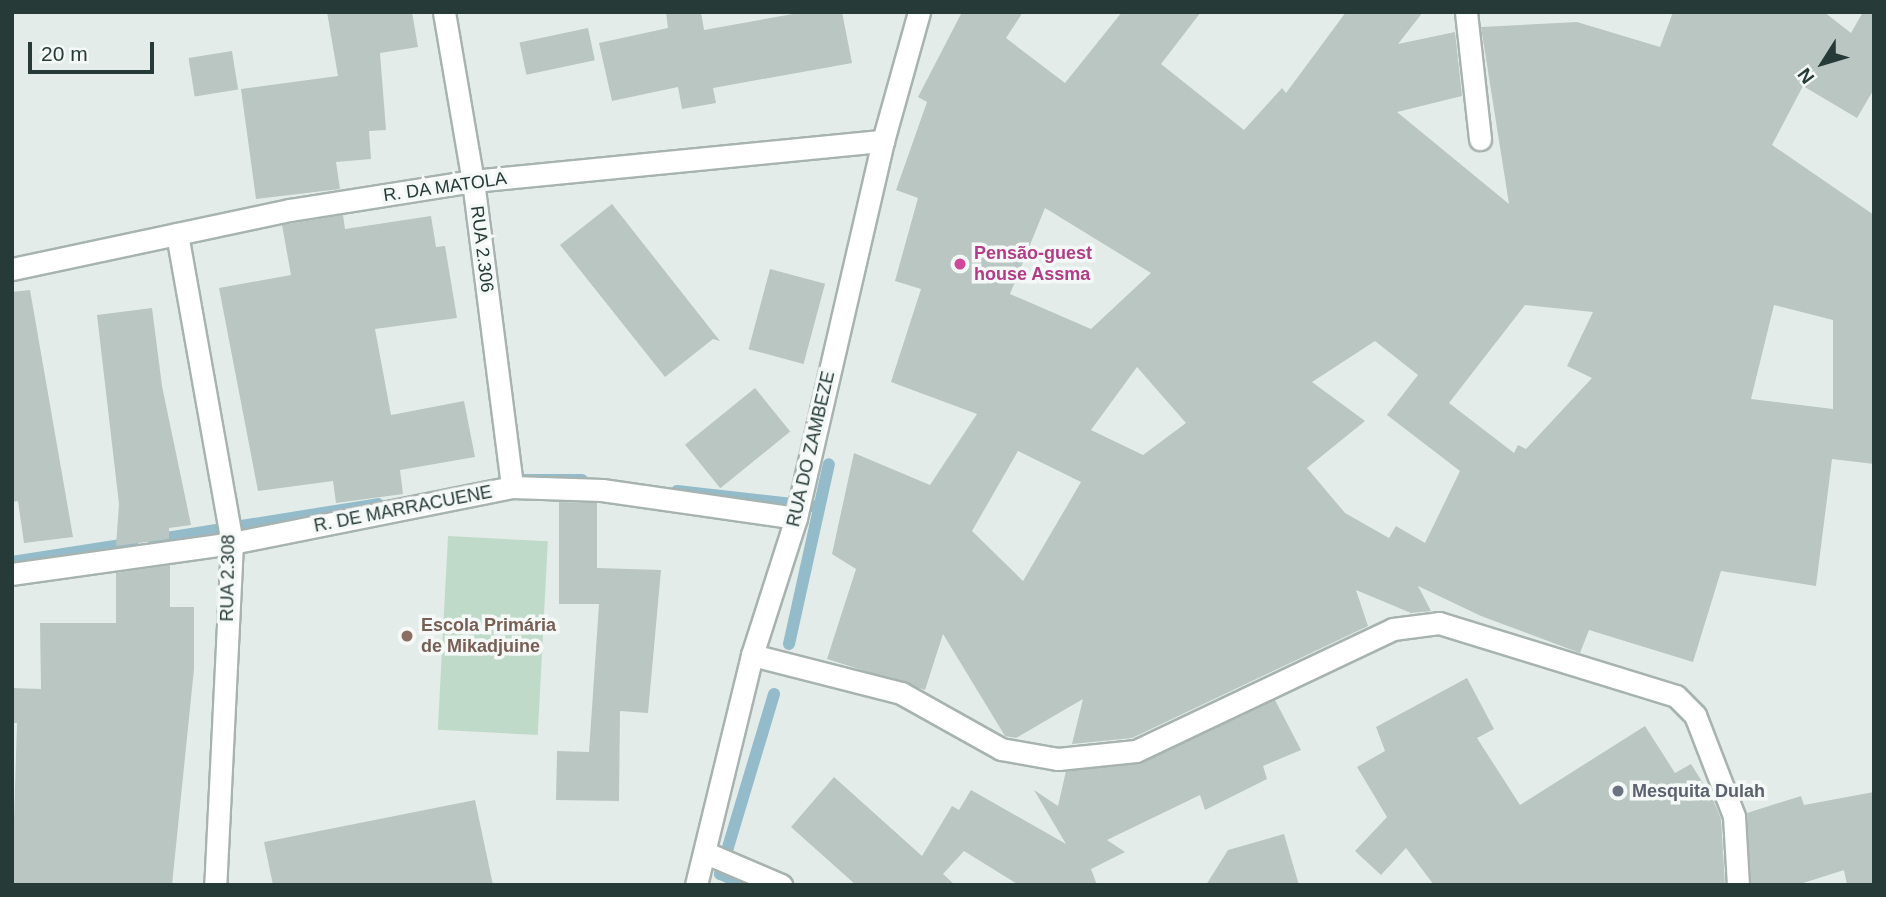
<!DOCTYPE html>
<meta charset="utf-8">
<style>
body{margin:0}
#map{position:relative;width:1886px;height:897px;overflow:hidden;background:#e4ece9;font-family:Helvetica,sans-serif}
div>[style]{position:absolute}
.green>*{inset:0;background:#c0dac9;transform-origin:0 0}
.stream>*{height:12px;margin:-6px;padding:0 6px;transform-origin:6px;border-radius:6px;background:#93bbca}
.building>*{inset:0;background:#b9c6c2;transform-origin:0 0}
.roads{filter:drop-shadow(2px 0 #a7b3b0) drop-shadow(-2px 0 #a7b3b0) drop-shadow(0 2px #a7b3b0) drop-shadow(0 -2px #a7b3b0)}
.minor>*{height:21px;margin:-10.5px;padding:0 10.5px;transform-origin:10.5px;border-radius:10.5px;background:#fff}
.dots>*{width:19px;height:19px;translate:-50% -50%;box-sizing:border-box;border:4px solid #f4f8f7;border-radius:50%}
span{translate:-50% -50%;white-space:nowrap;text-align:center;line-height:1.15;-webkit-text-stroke:7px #f4f8f7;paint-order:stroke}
.street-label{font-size:18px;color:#263b37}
.hotel-label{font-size:18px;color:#b23c85;font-weight:700}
.left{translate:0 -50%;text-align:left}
.education-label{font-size:18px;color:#785e54;font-weight:700}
.worship-label{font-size:18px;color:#5b616d;font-weight:700}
.frame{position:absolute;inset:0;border:14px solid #263b37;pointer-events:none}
.north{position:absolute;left:1788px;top:28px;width:70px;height:70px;-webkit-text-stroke:5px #f4f8f7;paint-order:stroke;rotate:233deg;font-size:19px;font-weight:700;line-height:28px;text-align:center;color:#263b37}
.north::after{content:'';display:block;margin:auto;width:24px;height:32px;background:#263b37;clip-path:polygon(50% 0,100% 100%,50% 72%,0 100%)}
.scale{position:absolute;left:28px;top:42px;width:126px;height:32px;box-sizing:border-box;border:4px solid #263b37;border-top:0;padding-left:9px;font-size:21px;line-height:24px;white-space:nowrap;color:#263b37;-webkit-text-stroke:5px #f4f8f7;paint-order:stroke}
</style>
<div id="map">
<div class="green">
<i style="left:448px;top:536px;width:100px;height:194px;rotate:3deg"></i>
</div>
<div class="stream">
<i style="left:521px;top:480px;width:61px"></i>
<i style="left:677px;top:491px;width:143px;rotate:6.4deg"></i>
<i style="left:154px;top:540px;width:227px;rotate:-9.1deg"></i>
<i style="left:12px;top:562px;width:122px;rotate:-8.9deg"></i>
<i style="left:789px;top:644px;width:184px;rotate:-77.5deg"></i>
<i style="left:746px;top:885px;width:28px;rotate:-157deg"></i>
<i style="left:720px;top:874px;width:188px;rotate:-73.3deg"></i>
</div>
<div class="building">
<i style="clip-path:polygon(327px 12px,412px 12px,418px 47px,380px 53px,386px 130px,369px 131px,371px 159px,336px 162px,340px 189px,256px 199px,241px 89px,338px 76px)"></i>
<i style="clip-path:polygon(666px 12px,701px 12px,704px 30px,804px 12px,842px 12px,852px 63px,713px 88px,716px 103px,682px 109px,678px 87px,612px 101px,599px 43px,668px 28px)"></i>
<i style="clip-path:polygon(evenodd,962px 12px,1023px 12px,1006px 38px,1065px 83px,1122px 12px,1201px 12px,1161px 64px,1244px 130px,1282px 88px,1286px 93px,1346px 12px,1423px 12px,1398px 44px,1455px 32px,1462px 96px,1397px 112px,1509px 204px,1481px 27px,1577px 22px,1660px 47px,1673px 12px,1824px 12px,1851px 33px,1863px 12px,1874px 12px,1874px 89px,1857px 118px,1803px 86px,1772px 145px,1874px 215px,1874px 464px,1832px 459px,1816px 586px,1721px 571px,1693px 662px,1589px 630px,1580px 653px,1481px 616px,1418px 586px,1431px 611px,1411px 613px,1356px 590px,1368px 626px,1132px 738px,1072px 744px,1083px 699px,1016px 738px,1005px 736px,943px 634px,925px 690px,827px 659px,856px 569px,832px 554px,854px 453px,930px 485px,977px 414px,891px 382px,921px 289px,895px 281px,918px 198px,896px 190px,927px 102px,918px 97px,962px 12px,1045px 208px,1151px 273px,1091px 329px,1010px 294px,1045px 208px,962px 12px,1525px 305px,1593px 312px,1567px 366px,1592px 378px,1526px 449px,1518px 445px,1514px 453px,1449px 403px,1525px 305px,962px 12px,1774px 305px,1833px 320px,1833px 409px,1751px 399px,1774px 305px,962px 12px,1375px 341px,1418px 375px,1387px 415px,1460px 471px,1425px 543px,1396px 526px,1389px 538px,1345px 513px,1307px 468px,1365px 421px,1312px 382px,1375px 341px,962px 12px,1137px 367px,1186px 423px,1143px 455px,1091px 430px,1137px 367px,962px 12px,1018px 451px,1081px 482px,1023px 581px,972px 531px,1018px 451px)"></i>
<i style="left:588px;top:28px;width:33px;height:70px;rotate:78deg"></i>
<i style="left:232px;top:51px;width:39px;height:44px;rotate:81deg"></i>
<i style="clip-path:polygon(612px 204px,720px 341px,713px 339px,665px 377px,560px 245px)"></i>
<i style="clip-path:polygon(343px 215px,345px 229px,431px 216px,436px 247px,445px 246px,457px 318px,375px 329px,391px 415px,464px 401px,475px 457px,400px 470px,403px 494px,336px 503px,333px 481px,258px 491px,219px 288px,291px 275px,282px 225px)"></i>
<i style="left:770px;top:269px;width:57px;height:83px;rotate:15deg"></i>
<i style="clip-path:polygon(30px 290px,73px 537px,24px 543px,18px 501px,12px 502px,12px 292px)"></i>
<i style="clip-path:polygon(152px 308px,162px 386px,191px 525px,169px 528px,169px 539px,116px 546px,119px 504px,97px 315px)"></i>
<i style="left:755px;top:388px;width:56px;height:90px;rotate:51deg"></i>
<i style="clip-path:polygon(559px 502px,597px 503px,597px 568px,661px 570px,648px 713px,620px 711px,619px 801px,556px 800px,557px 751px,589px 752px,599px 604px,559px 604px)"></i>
<i style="clip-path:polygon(170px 565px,170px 607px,194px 607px,194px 669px,172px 885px,12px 885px,17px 723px,12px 723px,12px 688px,41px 689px,40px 623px,116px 623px,116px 573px)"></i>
<i style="clip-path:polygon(1467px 678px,1494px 729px,1477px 738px,1520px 805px,1645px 726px,1675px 773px,1691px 764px,1713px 799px,1721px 819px,1725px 885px,1434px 885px,1406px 848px,1381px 875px,1355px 851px,1387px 817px,1357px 767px,1385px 751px,1376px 727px)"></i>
<i style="clip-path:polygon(1275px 700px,1301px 750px,1263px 766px,1267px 779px,1205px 810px,1200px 795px,1107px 840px,1125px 852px,1091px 869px,1097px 885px,1019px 885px,964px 851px,943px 874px,955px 885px,856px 885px,791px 827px,834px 777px,922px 856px,952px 806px,959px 810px,971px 790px,1066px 844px,1034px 790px,1058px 806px,1066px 771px,1141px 763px)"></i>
<i style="clip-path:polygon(1874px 792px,1874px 885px,1847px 885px,1844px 870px,1797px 885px,1751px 885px,1747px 813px,1801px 796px,1804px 805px)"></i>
<i style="clip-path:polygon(475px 800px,493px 885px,273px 885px,264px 842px)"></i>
<i style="clip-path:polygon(1284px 834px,1299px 885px,1206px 885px,1228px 850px)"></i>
</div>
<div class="roads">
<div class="minor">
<i style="left:444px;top:12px;width:171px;rotate:80.3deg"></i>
<i style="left:473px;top:181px;width:308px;rotate:82.7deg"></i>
<i style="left:1466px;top:12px;width:128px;rotate:83.7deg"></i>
<i style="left:177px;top:234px;width:314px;rotate:79.9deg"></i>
<i style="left:232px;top:543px;width:342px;rotate:92.8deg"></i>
<i style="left:12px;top:269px;width:284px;rotate:-12deg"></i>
<i style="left:290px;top:210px;width:185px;rotate:-9deg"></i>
<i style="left:473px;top:181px;width:412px;rotate:-5.6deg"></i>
<i style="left:12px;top:574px;width:222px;rotate:-8deg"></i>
<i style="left:232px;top:543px;width:286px;rotate:-11.3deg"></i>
<i style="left:512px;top:487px;width:90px;rotate:1.9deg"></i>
<i style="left:602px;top:490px;width:196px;rotate:8.2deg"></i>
<i style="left:752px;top:655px;width:154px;rotate:14.3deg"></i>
<i style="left:901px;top:693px;width:115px;rotate:29.2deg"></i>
<i style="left:1001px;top:749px;width:58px;rotate:10deg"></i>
<i style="left:1058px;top:759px;width:78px;rotate:-5.9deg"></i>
<i style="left:1136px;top:751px;width:284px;rotate:-25.4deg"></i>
<i style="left:1393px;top:629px;width:46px;rotate:-7.4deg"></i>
<i style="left:1439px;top:623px;width:248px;rotate:17.1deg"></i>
<i style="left:1676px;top:696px;width:27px;rotate:45deg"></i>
<i style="left:1695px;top:715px;width:108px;rotate:68.9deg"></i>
<i style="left:1734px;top:816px;width:69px;rotate:86.7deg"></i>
<i style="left:706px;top:853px;width:82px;rotate:23.1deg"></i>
<i style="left:696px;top:885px;width:237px;rotate:-76.3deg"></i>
<i style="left:752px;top:655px;width:144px;rotate:-72.2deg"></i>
<i style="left:796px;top:518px;width:387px;rotate:-77deg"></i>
<i style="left:883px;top:141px;width:134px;rotate:-74.4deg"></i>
</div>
</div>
<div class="dots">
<i style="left:960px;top:264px;background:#d1479c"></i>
<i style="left:407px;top:636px;background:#8d6e63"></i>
<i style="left:1618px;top:791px;background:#6b7280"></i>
</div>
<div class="street-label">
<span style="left:445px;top:187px;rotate:-8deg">R. DA MATOLA</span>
<span style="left:482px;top:249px;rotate:83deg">RUA 2.306</span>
<span style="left:811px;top:449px;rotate:-77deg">RUA DO ZAMBEZE</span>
<span style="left:403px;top:509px;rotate:-11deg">R. DE MARRACUENE</span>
<span style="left:228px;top:578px;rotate:-89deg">RUA 2.308</span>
</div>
<div class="hotel-label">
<span class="left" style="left:974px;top:264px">Pensão-guest<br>house Assma</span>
</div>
<div class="education-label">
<span class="left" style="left:421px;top:636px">Escola Primária<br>de Mikadjuine</span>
</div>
<div class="worship-label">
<span class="left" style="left:1632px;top:791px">Mesquita Dulah</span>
</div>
<div class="frame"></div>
<div class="north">N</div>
<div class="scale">20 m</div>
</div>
